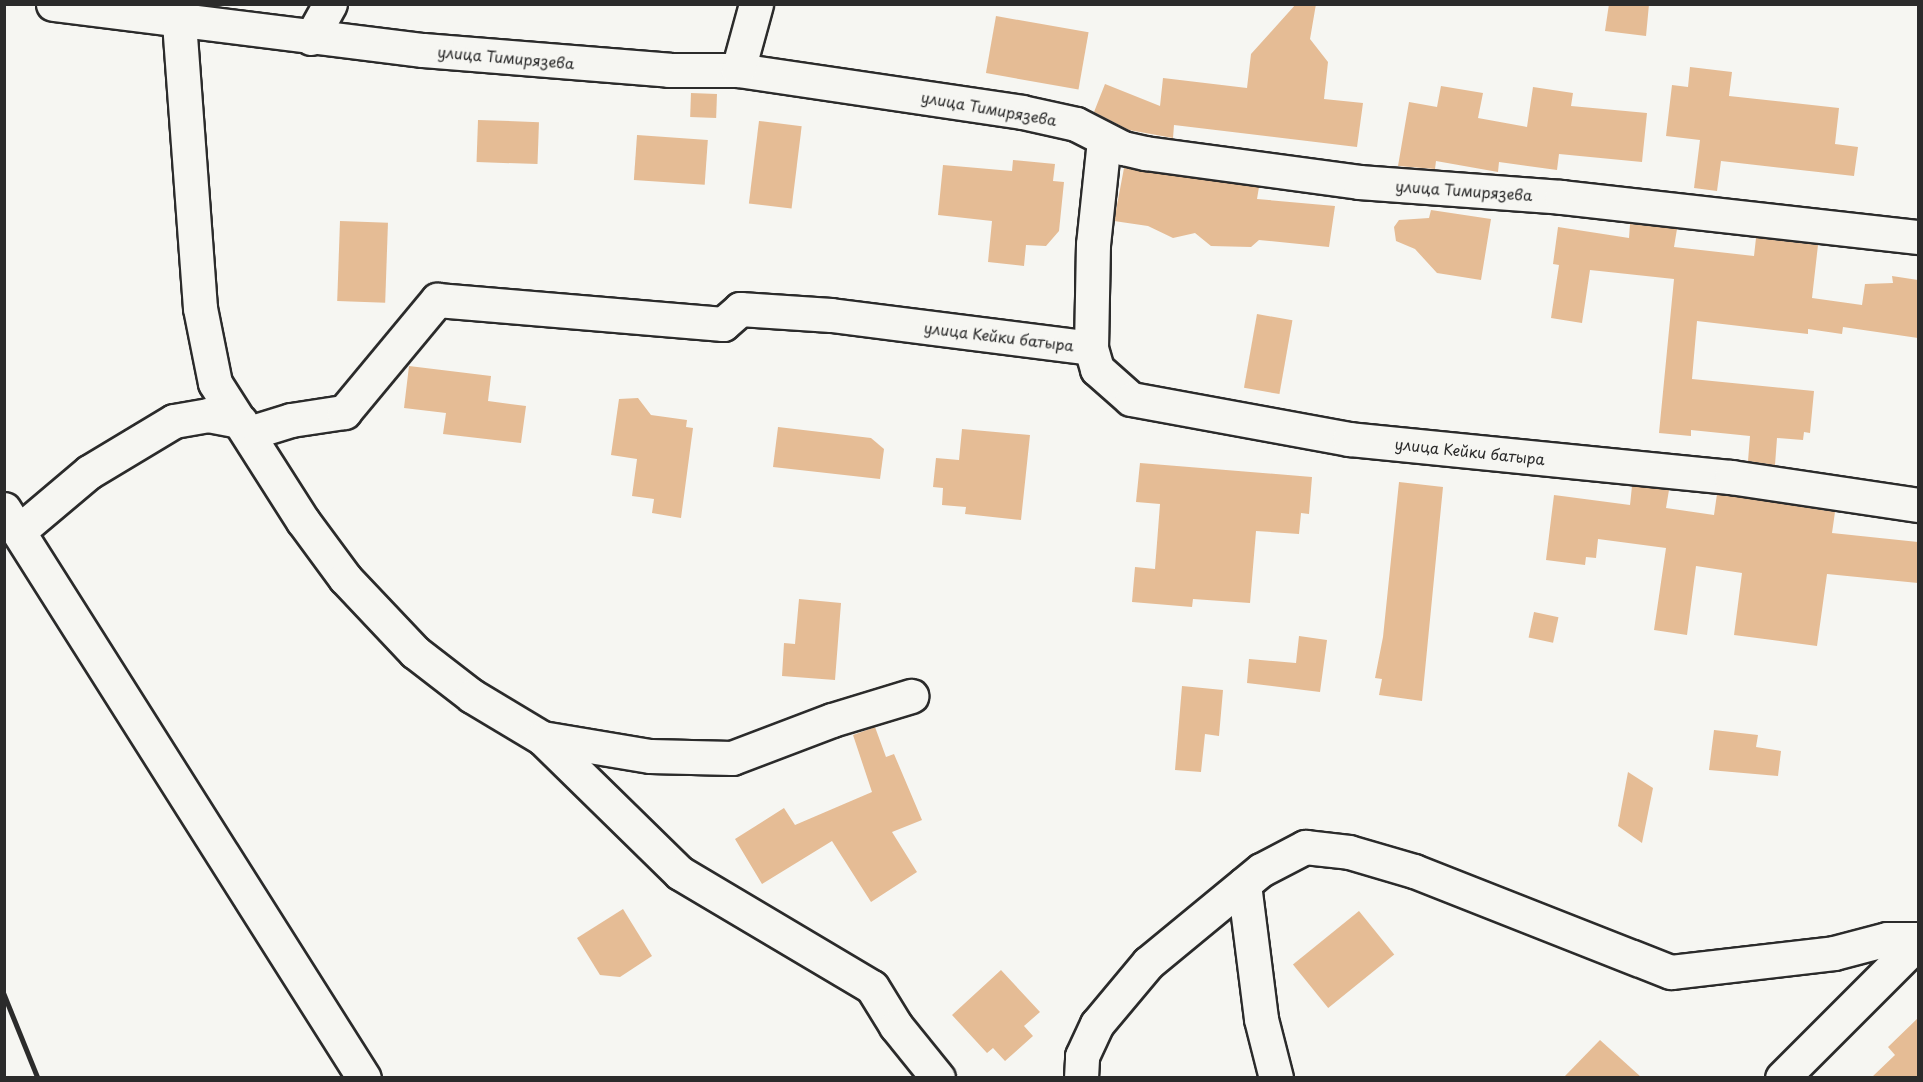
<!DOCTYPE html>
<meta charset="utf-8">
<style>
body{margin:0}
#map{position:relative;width:1923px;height:1082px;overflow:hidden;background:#f6f6f2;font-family:"Playpen Sans",sans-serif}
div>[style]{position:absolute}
.building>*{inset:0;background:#e5bc95;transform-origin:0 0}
.roads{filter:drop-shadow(2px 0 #2b2b2b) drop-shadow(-2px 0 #2b2b2b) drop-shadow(0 2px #2b2b2b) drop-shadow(0 -2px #2b2b2b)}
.street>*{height:33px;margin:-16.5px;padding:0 16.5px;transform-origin:16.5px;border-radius:16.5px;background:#f6f6f2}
.primary>*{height:33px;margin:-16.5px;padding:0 16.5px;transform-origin:16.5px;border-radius:16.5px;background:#f6f6f2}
.rail>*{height:4.5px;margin:-2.25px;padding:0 2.25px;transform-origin:2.25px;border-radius:2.25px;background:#2b2b2b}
span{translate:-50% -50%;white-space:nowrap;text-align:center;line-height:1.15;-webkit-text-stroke:6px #f6f6f2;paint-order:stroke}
.street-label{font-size:15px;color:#2b2b2b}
.frame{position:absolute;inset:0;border:6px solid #2b2b2b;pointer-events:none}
</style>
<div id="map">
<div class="building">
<i style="clip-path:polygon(1296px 4px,1316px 4px,1310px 39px,1328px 62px,1324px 99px,1363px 103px,1357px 147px,1174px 125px,1173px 138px,1129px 130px,1094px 112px,1105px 84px,1160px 106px,1163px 78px,1247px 88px,1251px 54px)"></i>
<i style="clip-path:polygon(1609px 4px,1649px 4px,1646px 36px,1605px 31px)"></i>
<i style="left:996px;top:16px;width:94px;height:58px;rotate:10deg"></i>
<i style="clip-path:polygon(1690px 67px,1732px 72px,1729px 96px,1839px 108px,1835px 144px,1858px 147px,1854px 176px,1721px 161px,1717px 191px,1694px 188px,1700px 140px,1666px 136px,1672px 85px,1688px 87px)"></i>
<i style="clip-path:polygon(1441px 86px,1483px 93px,1478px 118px,1527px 127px,1533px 87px,1573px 93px,1571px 106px,1647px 113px,1642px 162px,1559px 154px,1557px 170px,1499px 162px,1498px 172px,1436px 161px,1435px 169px,1398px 166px,1409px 102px,1437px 107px)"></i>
<i style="left:691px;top:93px;width:26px;height:24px;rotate:2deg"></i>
<i style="left:478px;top:120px;width:61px;height:42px;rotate:2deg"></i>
<i style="left:759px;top:121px;width:43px;height:83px;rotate:7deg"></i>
<i style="left:637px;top:135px;width:71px;height:45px;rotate:4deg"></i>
<i style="clip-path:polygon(1013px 160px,1055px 164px,1053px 181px,1064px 182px,1059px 231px,1046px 246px,1026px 245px,1024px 266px,988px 262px,992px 221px,938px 215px,943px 165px,1012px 171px)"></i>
<i style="clip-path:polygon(1124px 168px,1259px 187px,1257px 199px,1335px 206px,1329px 247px,1259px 240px,1251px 247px,1211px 246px,1195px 233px,1173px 238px,1148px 226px,1114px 221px)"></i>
<i style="clip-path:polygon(1431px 210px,1491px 219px,1481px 280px,1437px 273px,1415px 249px,1396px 241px,1394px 227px,1399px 220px,1429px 218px)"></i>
<i style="left:340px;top:221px;width:48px;height:80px;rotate:2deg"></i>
<i style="clip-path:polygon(1630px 224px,1677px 229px,1674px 247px,1754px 256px,1756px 238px,1818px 245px,1812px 298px,1862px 305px,1865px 284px,1893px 283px,1892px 276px,1918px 280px,1918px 338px,1843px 327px,1842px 334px,1808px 329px,1808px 334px,1697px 321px,1692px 379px,1814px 391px,1810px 433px,1804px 432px,1803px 440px,1777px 438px,1775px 465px,1748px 461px,1750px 436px,1691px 430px,1691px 436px,1659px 433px,1674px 279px,1590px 270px,1582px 323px,1551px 318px,1559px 265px,1553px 264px,1558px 227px,1629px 238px)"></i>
<i style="left:1257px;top:314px;width:36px;height:75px;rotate:10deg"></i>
<i style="clip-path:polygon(409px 366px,491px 376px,488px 401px,526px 406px,521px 443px,443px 434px,446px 413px,404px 408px)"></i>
<i style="clip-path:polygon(638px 398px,651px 415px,687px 420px,686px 427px,693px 428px,681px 518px,652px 513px,654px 499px,632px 496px,637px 459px,611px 455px,619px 399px)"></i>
<i style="clip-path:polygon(778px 427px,871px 438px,884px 449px,880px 479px,773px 467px)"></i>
<i style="clip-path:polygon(962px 429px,1030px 435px,1021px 520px,965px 514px,966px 507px,942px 505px,943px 488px,933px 487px,936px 458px,959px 460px)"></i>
<i style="clip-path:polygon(1140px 463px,1312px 477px,1309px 514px,1301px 513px,1299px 534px,1256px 531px,1250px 603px,1193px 599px,1192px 607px,1132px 602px,1135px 567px,1155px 569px,1160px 504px,1136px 502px)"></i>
<i style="clip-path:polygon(1399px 482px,1443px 487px,1422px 701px,1379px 695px,1382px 679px,1375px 678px,1383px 637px)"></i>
<i style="clip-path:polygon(1632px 486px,1669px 490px,1666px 508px,1714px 515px,1717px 494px,1835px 512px,1832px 533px,1918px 542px,1918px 583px,1827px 574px,1817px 646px,1734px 635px,1742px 573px,1696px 566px,1687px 635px,1654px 630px,1666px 548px,1598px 539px,1596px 558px,1586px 557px,1585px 565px,1546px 560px,1554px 495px,1630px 505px)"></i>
<i style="clip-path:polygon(799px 599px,841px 603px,835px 680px,782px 676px,784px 643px,795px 644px)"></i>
<i style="left:1534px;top:612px;width:25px;height:26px;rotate:12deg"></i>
<i style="clip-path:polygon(1299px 636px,1327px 640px,1320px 692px,1247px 683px,1249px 659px,1296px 663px)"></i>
<i style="clip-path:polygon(1182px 686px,1223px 690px,1219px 736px,1205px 734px,1201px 772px,1175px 770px)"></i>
<i style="clip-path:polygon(875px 727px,886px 757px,894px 754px,922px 820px,892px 832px,917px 872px,871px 902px,832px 841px,762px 884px,735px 839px,784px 808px,795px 825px,872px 792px,853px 735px)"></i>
<i style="clip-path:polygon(1714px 730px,1758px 735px,1756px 747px,1781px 751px,1778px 776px,1709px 770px)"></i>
<i style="clip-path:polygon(1628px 772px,1653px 788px,1642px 843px,1618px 826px)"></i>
<i style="clip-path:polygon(623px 909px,652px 956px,620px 977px,600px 975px,577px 938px)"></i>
<i style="left:1359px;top:911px;width:56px;height:85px;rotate:51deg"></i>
<i style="clip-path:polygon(1001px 970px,1040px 1012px,1024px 1026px,1033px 1036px,1005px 1061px,993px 1048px,987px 1053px,952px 1015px)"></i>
<i style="clip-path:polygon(1918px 1018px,1918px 1077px,1872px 1077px,1895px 1055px,1888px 1047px)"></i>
<i style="clip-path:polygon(1600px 1040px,1641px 1077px,1564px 1077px)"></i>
</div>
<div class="roads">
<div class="street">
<i style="left:53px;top:4px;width:373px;rotate:7.1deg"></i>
<i style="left:423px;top:50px;width:247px;rotate:4.6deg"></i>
<i style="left:669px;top:70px;width:69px"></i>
<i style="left:738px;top:70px;width:287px;rotate:8.4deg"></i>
<i style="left:1022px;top:112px;width:55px;rotate:12.5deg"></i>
<i style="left:1076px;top:124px;width:53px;rotate:27.1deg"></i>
<i style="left:1123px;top:148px;width:23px;rotate:13deg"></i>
<i style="left:1145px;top:153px;width:216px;rotate:7.7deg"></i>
<i style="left:1359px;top:182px;width:203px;rotate:4.2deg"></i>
<i style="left:1561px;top:197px;width:359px;rotate:6.4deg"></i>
<i style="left:179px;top:22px;width:287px;rotate:85.8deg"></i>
<i style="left:200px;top:308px;width:76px;rotate:78.7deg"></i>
<i style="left:215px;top:383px;width:164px;rotate:57.5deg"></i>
<i style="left:303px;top:521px;width:71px;rotate:53.6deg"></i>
<i style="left:345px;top:578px;width:102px;rotate:46.6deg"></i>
<i style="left:415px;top:652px;width:72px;rotate:37.7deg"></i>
<i style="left:472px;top:696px;width:82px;rotate:31deg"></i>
<i style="left:542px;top:738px;width:193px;rotate:44.4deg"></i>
<i style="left:680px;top:873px;width:223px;rotate:30.7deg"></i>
<i style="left:872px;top:987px;width:46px;rotate:58.4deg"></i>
<i style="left:896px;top:1026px;width:67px;rotate:51.1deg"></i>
<i style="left:311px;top:38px;width:39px;rotate:-61deg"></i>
<i style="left:738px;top:70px;width:68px;rotate:-74.7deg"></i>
<i style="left:1104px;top:140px;width:105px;rotate:96deg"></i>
<i style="left:1093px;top:244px;width:104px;rotate:91.1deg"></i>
<i style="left:1091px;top:348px;width:22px;rotate:74deg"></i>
<i style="left:1097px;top:369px;width:45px;rotate:41.4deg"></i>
<i style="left:1131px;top:399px;width:222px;rotate:10.4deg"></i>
<i style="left:1349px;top:439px;width:384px;rotate:5.7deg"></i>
<i style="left:1731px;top:477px;width:189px;rotate:8.5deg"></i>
<i style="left:249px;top:433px;width:44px;rotate:-17.2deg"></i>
<i style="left:291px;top:420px;width:54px;rotate:-8.6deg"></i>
<i style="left:344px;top:412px;width:146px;rotate:-50.3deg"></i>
<i style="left:437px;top:300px;width:287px;rotate:4.8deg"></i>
<i style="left:723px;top:324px;width:23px;rotate:-41deg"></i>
<i style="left:740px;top:309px;width:91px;rotate:3.8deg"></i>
<i style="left:831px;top:315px;width:262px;rotate:7.2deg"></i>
<i style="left:19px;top:531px;width:92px;rotate:-40.1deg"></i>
<i style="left:89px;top:472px;width:99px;rotate:-31deg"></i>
<i style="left:174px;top:421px;width:35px;rotate:-10deg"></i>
<i style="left:208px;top:415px;width:33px;rotate:11deg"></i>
<i style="left:542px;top:738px;width:109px;rotate:9.5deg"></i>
<i style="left:650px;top:756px;width:82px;rotate:1.4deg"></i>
<i style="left:732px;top:758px;width:107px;rotate:-20.8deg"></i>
<i style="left:832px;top:720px;width:83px;rotate:-16.9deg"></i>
<i style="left:1244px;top:884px;width:136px;rotate:82.8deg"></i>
<i style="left:1261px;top:1019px;width:61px;rotate:75.7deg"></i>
<i style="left:1081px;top:1078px;width:22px;rotate:-87deg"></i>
<i style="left:1082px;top:1056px;width:35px;rotate:-65deg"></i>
<i style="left:1097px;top:1024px;width:80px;rotate:-50.1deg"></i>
<i style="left:1148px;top:963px;width:146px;rotate:-39.5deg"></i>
<i style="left:1261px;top:870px;width:50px;rotate:-27.6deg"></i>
<i style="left:1305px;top:847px;width:44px;rotate:6.5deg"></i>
<i style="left:1349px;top:852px;width:68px;rotate:16.3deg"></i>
<i style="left:1414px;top:871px;width:276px;rotate:21.5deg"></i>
<i style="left:1671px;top:972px;width:164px;rotate:-6.6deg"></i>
<i style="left:1834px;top:953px;width:55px;rotate:-14.8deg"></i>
<i style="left:1887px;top:939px;width:31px"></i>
<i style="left:1782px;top:1078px;width:192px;rotate:-45deg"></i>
</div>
<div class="primary">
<i style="left:4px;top:509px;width:673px;rotate:57.68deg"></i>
</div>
</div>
<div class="rail">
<i style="left:4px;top:994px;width:91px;rotate:68deg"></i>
</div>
<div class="street-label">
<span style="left:506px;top:57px;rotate:5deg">улица Тимирязева</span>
<span style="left:989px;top:108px;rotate:10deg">улица Тимирязева</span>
<span style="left:1464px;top:190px;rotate:4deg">улица Тимирязева</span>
<span style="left:999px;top:336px;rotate:7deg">улица Кейки батыра</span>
<span style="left:1470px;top:451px;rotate:6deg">улица Кейки батыра</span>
</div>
<div class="frame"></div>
</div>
